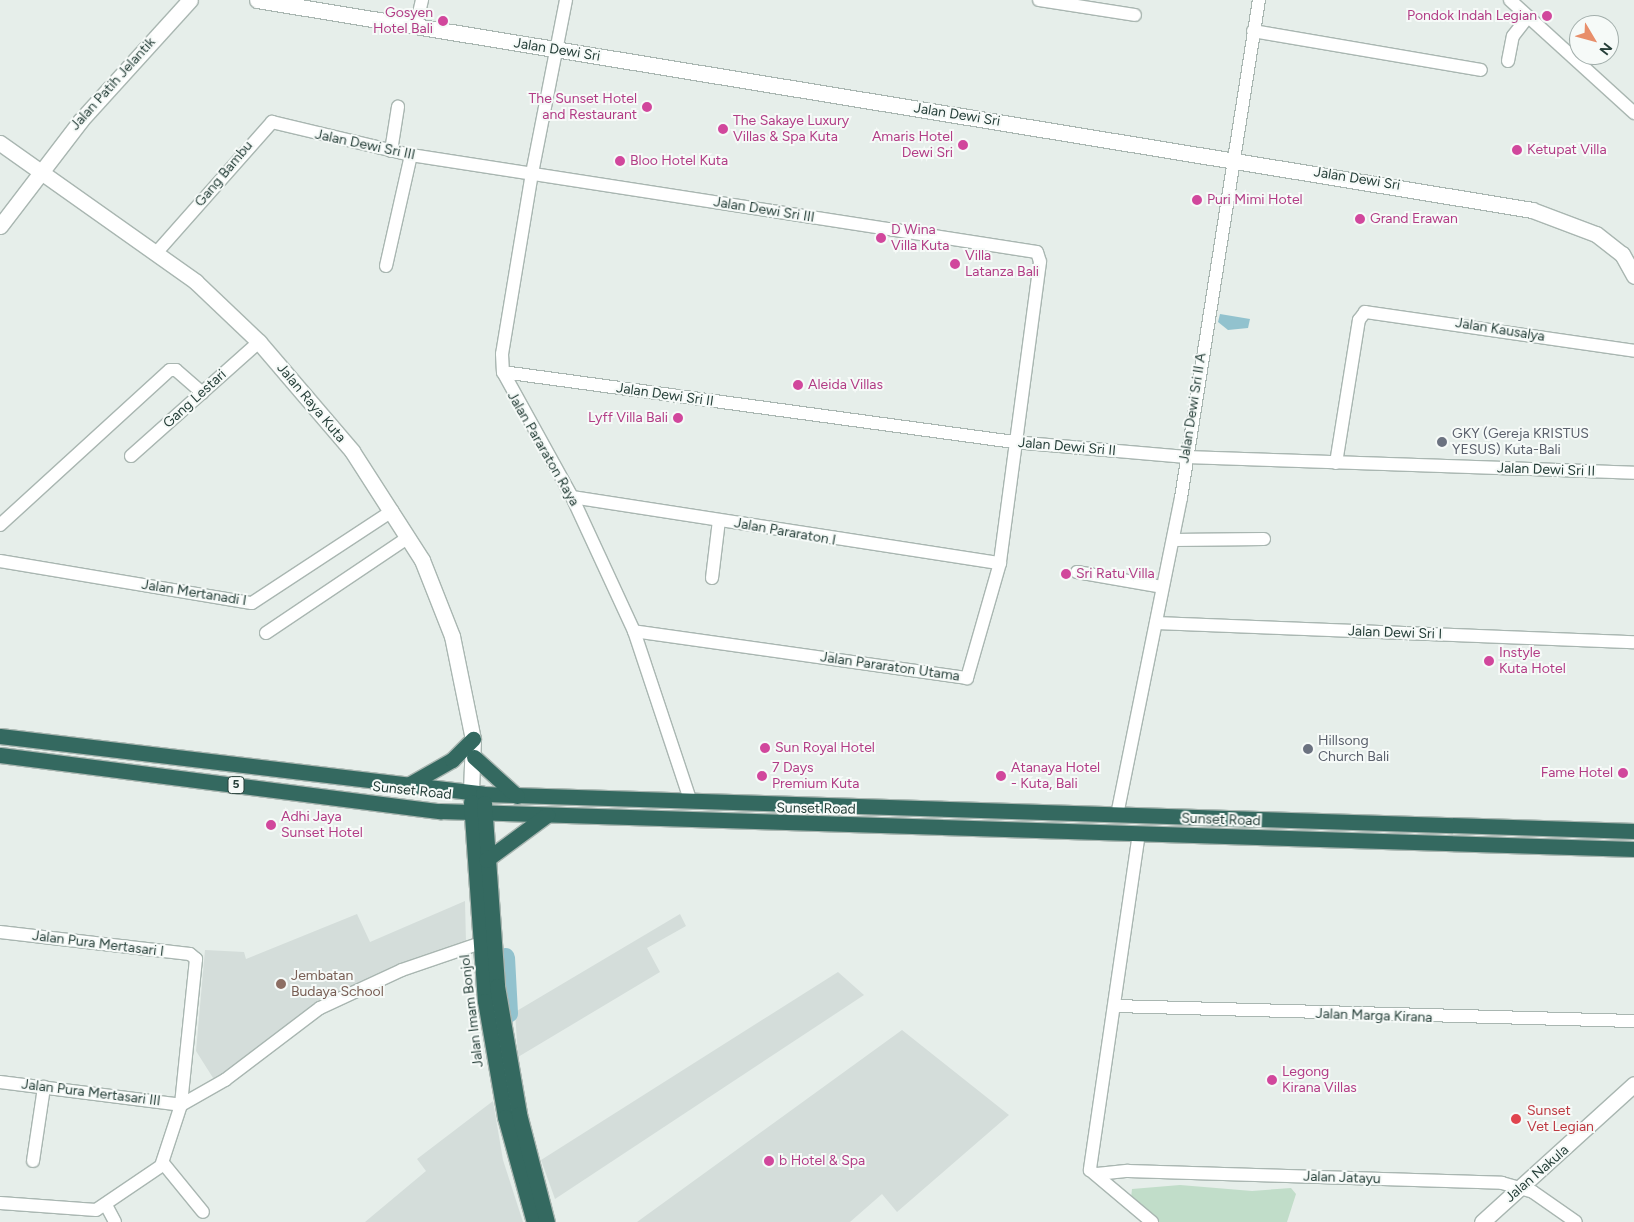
<!DOCTYPE html>
<style>
body{margin:0}
#map{position:relative;width:1634px;height:1222px;overflow:hidden;background:#e6eeea;font-family:Figtree,sans-serif}
div>[style]{position:absolute}
.built>*{inset:0;background:#d4ddda}
.green>*{inset:0;background:#c1ddc9}
.water>*{inset:0;background:#92c2ce}
.river>*{height:19px;margin:-9.5px;padding:0 9.5px;transform-origin:9.5px;border-radius:9.5px;background:#92c2ce}
.roads{filter:drop-shadow(1px 0 #a9b6b1) drop-shadow(-1px 0 #a9b6b1) drop-shadow(0 1px #a9b6b1) drop-shadow(0 -1px #a9b6b1)}
.street>*{height:12px;margin:-6px;padding:0 6px;transform-origin:6px;border-radius:6px;background:#fff}
.secondary>*{height:15px;margin:-7.5px;padding:0 7.5px;transform-origin:7.5px;border-radius:7.5px;background:#fff}
.highway>*{height:15px;margin:-7.5px;padding:0 7.5px;transform-origin:7.5px;border-radius:7.5px;background:#346960}
.dots>*{width:14px;height:14px;translate:-50% -50%;box-sizing:border-box;border:2px solid #f6faf8;border-radius:50%}
span{translate:-50% -50%;white-space:nowrap;text-align:center;line-height:1.15;-webkit-text-stroke:4px #f6faf8;paint-order:stroke}
.shield-label span{padding:1px 4px;background:#f6faf8;border:1px solid;border-radius:4px;-webkit-text-stroke-width:0}
.shield-label{font-size:12px;color:#263f39;font-weight:700}
.hotel-label{font-size:14px;color:#b23c85}
.right{translate:-100% -50%;text-align:right}
.left{translate:0 -50%;text-align:left}
.street-label{font-size:14px;color:#263f39}
.worship-label{font-size:14px;color:#5b616d}
.education-label{font-size:14px;color:#785e54}
.health-label{font-size:14px;color:#be3a42}
.north{position:absolute;left:1569px;top:15px;width:50px;height:50px;box-sizing:border-box;background:#f6faf8;border:1px solid #a3afac;border-radius:50%;rotate:127deg;font-size:14px;font-weight:700;line-height:20px;text-align:center;color:#263f39}
.north::after{content:'';display:block;margin:auto;width:18px;height:22px;background:#e88e6a;clip-path:polygon(50% 0,100% 100%,50% 72%,0 100%)}
</style>
<div id="map">
<div class="built">
<i style="clip-path:polygon(465px 901px,466px 943px,332px 996px,286px 1025px,215px 1081px,196px 1051px,205px 950px,244px 952px,246px 959px,357px 914px,370px 942px)"></i>
<i style="clip-path:polygon(680px 914px,686px 926px,647px 948px,660px 972px,518px 1057px,515px 1012px)"></i>
<i style="clip-path:polygon(838px 972px,864px 995px,555px 1199px,541px 1160px)"></i>
<i style="clip-path:polygon(902px 1030px,1009px 1115px,897px 1212px,882px 1194px,850px 1222px,637px 1222px)"></i>
<i style="clip-path:polygon(493px 1101px,503px 1160px,523px 1222px,365px 1222px,426px 1171px,417px 1159px)"></i>
</div>
<div class="green">
<i style="clip-path:polygon(1180px 1185px,1252px 1191px,1291px 1188px,1296px 1194px,1287px 1222px,1159px 1222px,1131px 1198px,1132px 1189px)"></i>
</div>
<div class="water">
<i style="clip-path:polygon(1220px 314px,1250px 319px,1248px 328px,1228px 330px,1218px 322px)"></i>
</div>
<div class="river">
<i style="left:505px;top:957px;width:56px;rotate:86.9deg"></i>
</div>
<div class="roads">
<div class="street">
<i style="left:566px;top:0;width:176px;rotate:101.1deg"></i>
<i style="left:532px;top:173px;width:183px;rotate:99.4deg"></i>
<i style="left:502px;top:354px;width:18px;rotate:87deg"></i>
<i style="left:503px;top:372px;width:143px;rotate:61.1deg"></i>
<i style="left:572px;top:497px;width:148px;rotate:65.2deg"></i>
<i style="left:634px;top:631px;width:180px;rotate:71.6deg"></i>
<i style="left:1039px;top:0;width:97px;rotate:8.9deg"></i>
<i style="left:1510px;top:0;width:168px;rotate:42.3deg"></i>
<i style="left:416px;top:26px;width:27px;rotate:-77deg"></i>
<i style="left:1253px;top:31px;width:231px;rotate:9.7deg"></i>
<i style="left:1508px;top:61px;width:25px;rotate:-79deg"></i>
<i style="left:1513px;top:36px;width:23px;rotate:-52deg"></i>
<i style="left:391px;top:151px;width:45px;rotate:-81deg"></i>
<i style="left:157px;top:252px;width:174px;rotate:-48.5deg"></i>
<i style="left:272px;top:122px;width:143px;rotate:13.4deg"></i>
<i style="left:411px;top:155px;width:633px;rotate:8.81deg"></i>
<i style="left:1037px;top:252px;width:10px;rotate:73deg"></i>
<i style="left:1040px;top:262px;width:304px;rotate:97.6deg"></i>
<i style="left:1000px;top:563px;width:120px;rotate:106deg"></i>
<i style="left:967px;top:678px;width:336px;rotate:-172deg"></i>
<i style="left:386px;top:266px;width:114px;rotate:-77.3deg"></i>
<i style="left:503px;top:372px;width:516px;rotate:7.8deg"></i>
<i style="left:1014px;top:442px;width:173px;rotate:5deg"></i>
<i style="left:1186px;top:457px;width:448px;rotate:2deg"></i>
<i style="left:131px;top:456px;width:171px;rotate:-41.7deg"></i>
<i style="left:1336px;top:463px;width:145px;rotate:-80.9deg"></i>
<i style="left:1359px;top:320px;width:10px;rotate:-53deg"></i>
<i style="left:1365px;top:312px;width:272px;rotate:8.2deg"></i>
<i style="left:572px;top:497px;width:433px;rotate:8.8deg"></i>
<i style="left:0;top:525px;width:230px;rotate:-42.4deg"></i>
<i style="left:170px;top:370px;width:6px"></i>
<i style="left:176px;top:370px;width:35px;rotate:41deg"></i>
<i style="left:1173px;top:540px;width:91px;rotate:-0.6deg"></i>
<i style="left:0;top:561px;width:255px;rotate:9.5deg"></i>
<i style="left:252px;top:603px;width:168px;rotate:-33.3deg"></i>
<i style="left:1077px;top:572px;width:86px;rotate:10deg"></i>
<i style="left:712px;top:578px;width:58px;rotate:-83.1deg"></i>
<i style="left:1156px;top:623px;width:478px;rotate:2.3deg"></i>
<i style="left:266px;top:633px;width:172px;rotate:-33.9deg"></i>
<i style="left:1117px;top:815px;width:323px;rotate:-78.6deg"></i>
<i style="left:1181px;top:498px;width:504px;rotate:-81.1deg"></i>
<i style="left:1139px;top:833px;width:341px;rotate:98.3deg"></i>
<i style="left:1090px;top:1170px;width:81px;rotate:40deg"></i>
<i style="left:0;top:932px;width:191px;rotate:6.6deg"></i>
<i style="left:190px;top:954px;width:8px;rotate:40deg"></i>
<i style="left:196px;top:959px;width:147px;rotate:95.9deg"></i>
<i style="left:181px;top:1105px;width:64px;rotate:108.2deg"></i>
<i style="left:161px;top:1166px;width:78px;rotate:145.9deg"></i>
<i style="left:96px;top:1210px;width:96px;rotate:-175.8deg"></i>
<i style="left:1115px;top:1006px;width:519px;rotate:1.66deg"></i>
<i style="left:0;top:1082px;width:182px;rotate:7.2deg"></i>
<i style="left:181px;top:1105px;width:51px;rotate:-29.6deg"></i>
<i style="left:225px;top:1080px;width:119px;rotate:-37.2deg"></i>
<i style="left:320px;top:1008px;width:90px;rotate:-24.9deg"></i>
<i style="left:402px;top:970px;width:83px;rotate:-18.9deg"></i>
<i style="left:33px;top:1161px;width:75px;rotate:-81.5deg"></i>
<i style="left:163px;top:1163px;width:63px;rotate:50.8deg"></i>
<i style="left:1097px;top:1174px;width:31px;rotate:-6deg"></i>
<i style="left:1128px;top:1171px;width:374px;rotate:1.8deg"></i>
<i style="left:1502px;top:1183px;width:32px;rotate:16deg"></i>
<i style="left:1533px;top:1192px;width:52px;rotate:34.9deg"></i>
<i style="left:106px;top:1205px;width:19px;rotate:62deg"></i>
</div>
<div class="secondary">
<i style="left:257px;top:0;width:1292px;rotate:9.35deg"></i>
<i style="left:1532px;top:210px;width:68px;rotate:20.6deg"></i>
<i style="left:1596px;top:234px;width:33px;rotate:38deg"></i>
<i style="left:1622px;top:254px;width:25px;rotate:61deg"></i>
<i style="left:0;top:143px;width:240px;rotate:35.3deg"></i>
<i style="left:196px;top:282px;width:87px;rotate:43.6deg"></i>
<i style="left:259px;top:342px;width:143px;rotate:49.5deg"></i>
<i style="left:352px;top:451px;width:130px;rotate:57.3deg"></i>
<i style="left:422px;top:560px;width:82px;rotate:68.5deg"></i>
<i style="left:452px;top:636px;width:105px;rotate:78.5deg"></i>
<i style="left:473px;top:739px;width:53px;rotate:92.2deg"></i>
<i style="left:0;top:226px;width:133px;rotate:-52.6deg"></i>
<i style="left:81px;top:120px;width:162px;rotate:-47.8deg"></i>
<i style="left:1482px;top:1222px;width:205px;rotate:-42.2deg"></i>
</div>
<div class="highway">
<i style="left:0;top:736px;width:486px;rotate:6.8deg"></i>
<i style="left:483px;top:794px;width:1152px;rotate:1.84deg"></i>
<i style="left:0;top:755px;width:444px;rotate:7.3deg"></i>
<i style="left:440px;top:811px;width:1195px;rotate:1.82deg"></i>
<i style="left:474px;top:757px;width:58px;rotate:42.2deg"></i>
<i style="left:408px;top:785px;width:51px;rotate:-29.6deg"></i>
<i style="left:452px;top:760px;width:30px;rotate:-45deg"></i>
<i style="left:471px;top:802px;width:199px;rotate:86deg"></i>
<i style="left:485px;top:1001px;width:118px;rotate:80.2deg"></i>
<i style="left:505px;top:1117px;width:109px;rotate:74.6deg"></i>
<i style="left:484px;top:803px;width:183px;rotate:85.9deg"></i>
<i style="left:497px;top:986px;width:130px;rotate:80.2deg"></i>
<i style="left:519px;top:1114px;width:112px;rotate:75.5deg"></i>
<i style="left:486px;top:860px;width:76px;rotate:-36.4deg"></i>
</div>
</div>
<div class="dots">
<i style="left:1547px;top:16px;background:#d1479c"></i>
<i style="left:443px;top:21px;background:#d1479c"></i>
<i style="left:647px;top:107px;background:#d1479c"></i>
<i style="left:723px;top:129px;background:#d1479c"></i>
<i style="left:963px;top:145px;background:#d1479c"></i>
<i style="left:1517px;top:150px;background:#d1479c"></i>
<i style="left:620px;top:161px;background:#d1479c"></i>
<i style="left:1197px;top:200px;background:#d1479c"></i>
<i style="left:1360px;top:219px;background:#d1479c"></i>
<i style="left:881px;top:238px;background:#d1479c"></i>
<i style="left:955px;top:264px;background:#d1479c"></i>
<i style="left:798px;top:385px;background:#d1479c"></i>
<i style="left:678px;top:418px;background:#d1479c"></i>
<i style="left:1442px;top:442px;background:#6b7280"></i>
<i style="left:1066px;top:574px;background:#d1479c"></i>
<i style="left:1489px;top:661px;background:#d1479c"></i>
<i style="left:765px;top:748px;background:#d1479c"></i>
<i style="left:1308px;top:749px;background:#6b7280"></i>
<i style="left:1623px;top:773px;background:#d1479c"></i>
<i style="left:762px;top:776px;background:#d1479c"></i>
<i style="left:1001px;top:776px;background:#d1479c"></i>
<i style="left:271px;top:825px;background:#d1479c"></i>
<i style="left:281px;top:984px;background:#8d6e63"></i>
<i style="left:1272px;top:1080px;background:#d1479c"></i>
<i style="left:1516px;top:1119px;background:#e0444e"></i>
<i style="left:769px;top:1161px;background:#d1479c"></i>
</div>
<div class="shield-label">
<span style="left:236px;top:785px">5</span>
</div>
<div class="hotel-label">
<span class="right" style="left:433px;top:21px">Gosyen<br>Hotel Bali</span>
<span class="right" style="left:1537px;top:16px">Pondok Indah Legian</span>
<span class="right" style="left:637px;top:107px">The Sunset Hotel<br>and Restaurant</span>
<span class="left" style="left:733px;top:129px">The Sakaye Luxury<br>Villas &amp; Spa Kuta</span>
<span class="right" style="left:953px;top:145px">Amaris Hotel<br>Dewi Sri</span>
<span class="left" style="left:1527px;top:150px">Ketupat Villa</span>
<span class="left" style="left:630px;top:161px">Bloo Hotel Kuta</span>
<span class="left" style="left:1207px;top:200px">Puri Mimi Hotel</span>
<span class="left" style="left:1370px;top:219px">Grand Erawan</span>
<span class="left" style="left:891px;top:238px">D Wina<br>Villa Kuta</span>
<span class="left" style="left:965px;top:264px">Villa<br>Latanza Bali</span>
<span class="left" style="left:808px;top:385px">Aleida Villas</span>
<span class="right" style="left:668px;top:418px">Lyff Villa Bali</span>
<span class="left" style="left:1076px;top:574px">Sri Ratu Villa</span>
<span class="left" style="left:1499px;top:661px">Instyle<br>Kuta Hotel</span>
<span class="left" style="left:775px;top:748px">Sun Royal Hotel</span>
<span class="left" style="left:772px;top:776px">7 Days<br>Premium Kuta</span>
<span class="left" style="left:1011px;top:776px">Atanaya Hotel<br>- Kuta, Bali</span>
<span class="right" style="left:1613px;top:773px">Fame Hotel</span>
<span class="left" style="left:281px;top:825px">Adhi Jaya<br>Sunset Hotel</span>
<span class="left" style="left:1282px;top:1080px">Legong<br>Kirana Villas</span>
<span class="left" style="left:779px;top:1161px">b Hotel &amp; Spa</span>
</div>
<div class="street-label">
<span style="left:557px;top:50px;rotate:9deg">Jalan Dewi Sri</span>
<span style="left:113px;top:84px;rotate:-48deg">Jalan Patih Jelantik</span>
<span style="left:957px;top:115px;rotate:9deg">Jalan Dewi Sri</span>
<span style="left:365px;top:145px;rotate:12deg">Jalan Dewi Sri III</span>
<span style="left:224px;top:174px;rotate:-50deg">Gang Bambu</span>
<span style="left:1357px;top:179px;rotate:9deg">Jalan Dewi Sri</span>
<span style="left:764px;top:210px;rotate:9deg">Jalan Dewi Sri III</span>
<span style="left:1500px;top:330px;rotate:9deg">Jalan Kausalya</span>
<span style="left:665px;top:395px;rotate:8deg">Jalan Dewi Sri II</span>
<span style="left:195px;top:399px;rotate:-42deg">Gang Lestari</span>
<span style="left:311px;top:403px;rotate:50deg">Jalan Raya Kuta</span>
<span style="left:1193px;top:408px;rotate:-81deg">Jalan Dewi Sri II A</span>
<span style="left:1067px;top:447px;rotate:5deg">Jalan Dewi Sri II</span>
<span style="left:543px;top:449px;rotate:60deg">Jalan Pararaton Raya</span>
<span style="left:1546px;top:470px;rotate:2deg">Jalan Dewi Sri II</span>
<span style="left:785px;top:532px;rotate:10deg">Jalan Pararaton I</span>
<span style="left:194px;top:593px;rotate:9deg">Jalan Mertanadi I</span>
<span style="left:1395px;top:633px;rotate:2deg">Jalan Dewi Sri I</span>
<span style="left:890px;top:667px;rotate:8deg">Jalan Pararaton Utama</span>
<span style="left:412px;top:791px;rotate:6deg">Sunset Road</span>
<span style="left:816px;top:809px;rotate:1deg">Sunset Road</span>
<span style="left:1221px;top:820px;rotate:2deg">Sunset Road</span>
<span style="left:98px;top:944px;rotate:7deg">Jalan Pura Mertasari I</span>
<span style="left:472px;top:1011px;rotate:-97deg">Jalan Imam Bonjol</span>
<span style="left:1374px;top:1016px;rotate:2deg">Jalan Marga Kirana</span>
<span style="left:91px;top:1093px;rotate:7deg">Jalan Pura Mertasari III</span>
<span style="left:1537px;top:1174px;rotate:-41deg">Jalan Nakula</span>
<span style="left:1342px;top:1178px;rotate:2deg">Jalan Jatayu</span>
</div>
<div class="worship-label">
<span class="left" style="left:1452px;top:442px">GKY (Gereja KRISTUS<br>YESUS) Kuta-Bali</span>
<span class="left" style="left:1318px;top:749px">Hillsong<br>Church Bali</span>
</div>
<div class="education-label">
<span class="left" style="left:291px;top:984px">Jembatan<br>Budaya School</span>
</div>
<div class="health-label">
<span class="left" style="left:1527px;top:1119px">Sunset<br>Vet Legian</span>
</div>
<div class="north">N</div>
</div>
